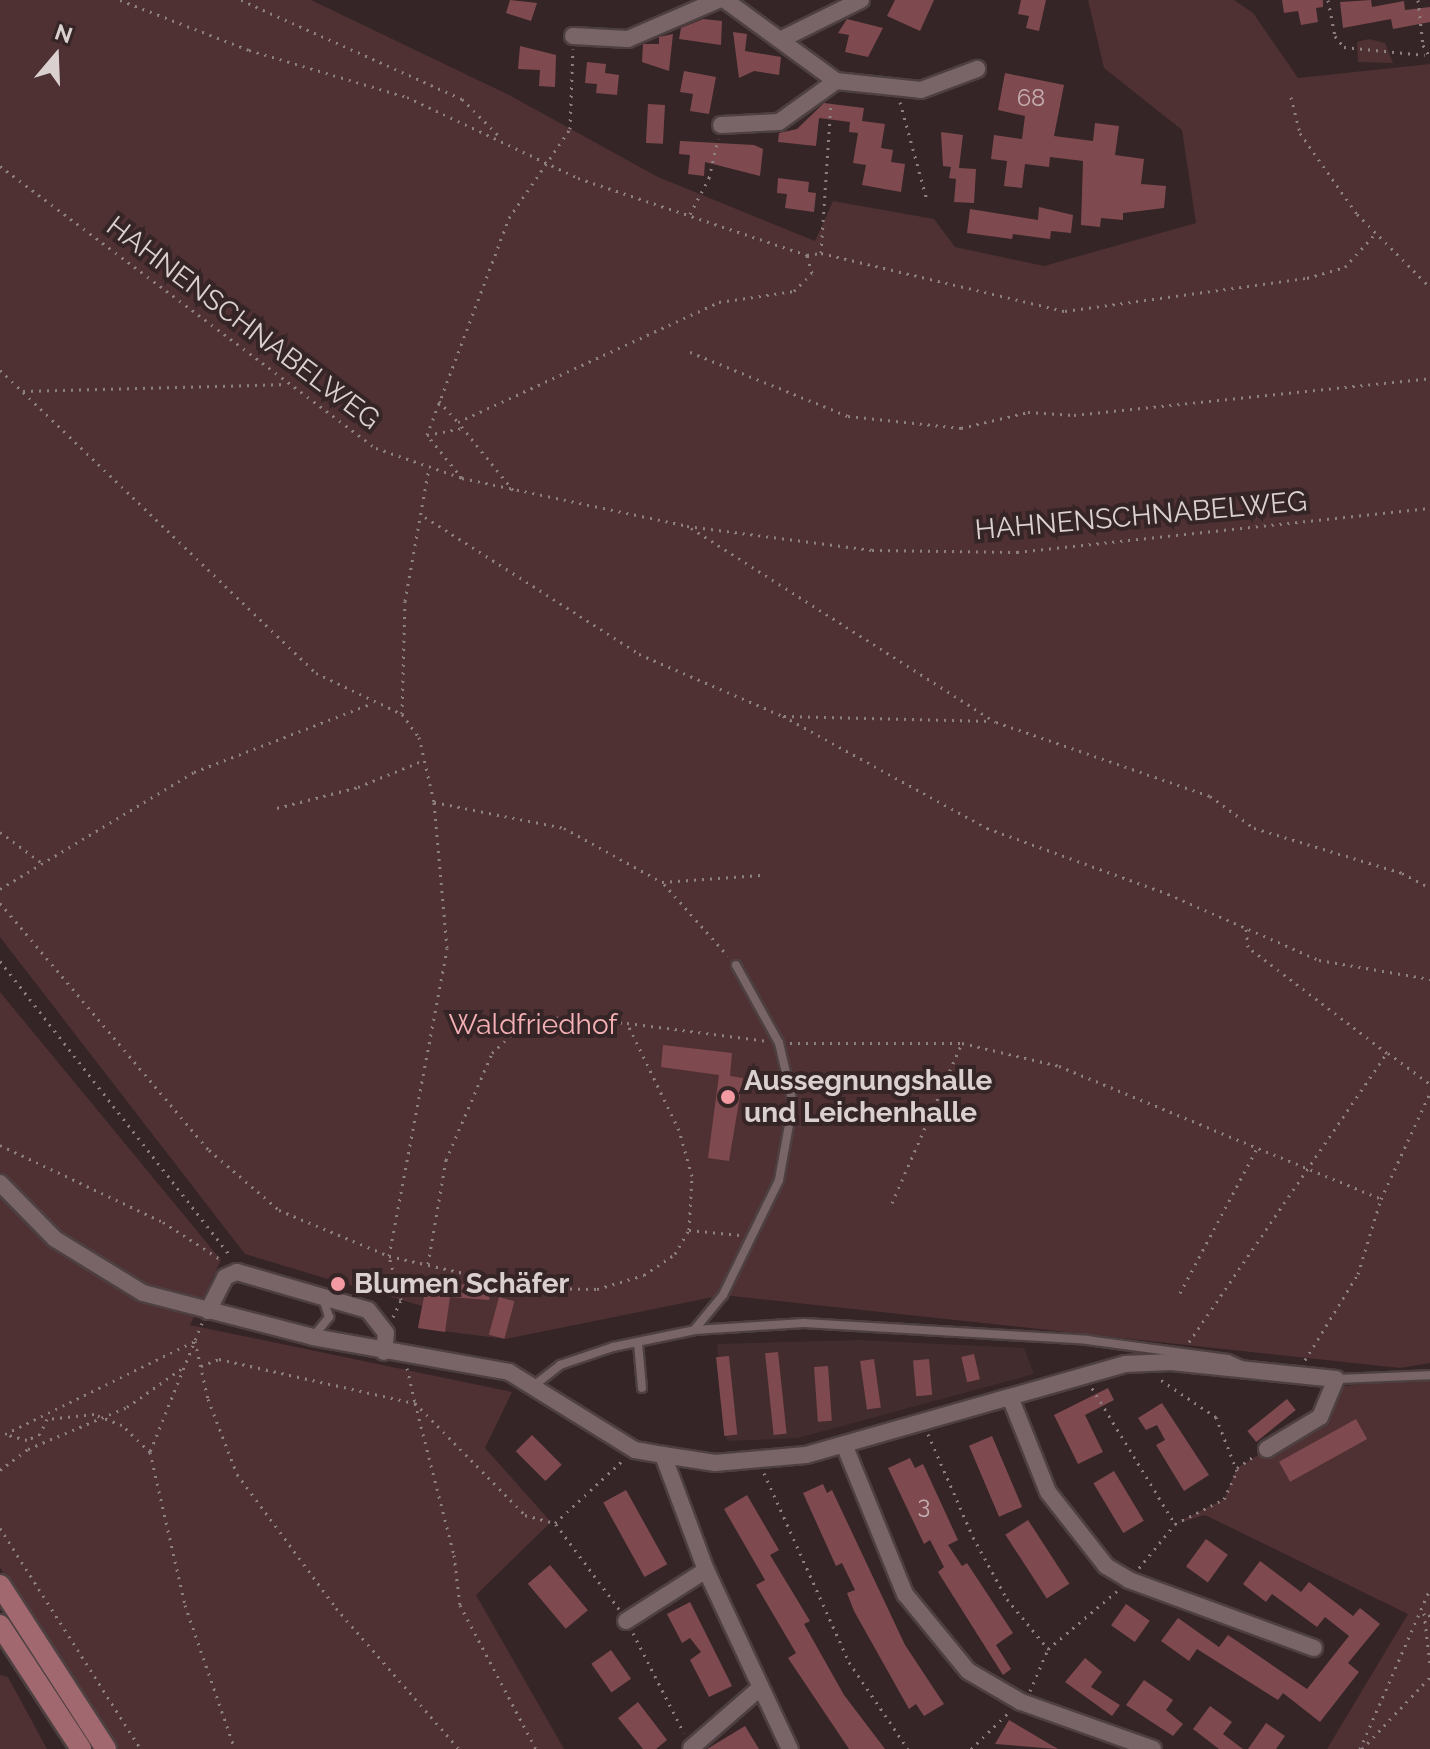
<!DOCTYPE html>
<meta charset="utf-8">
<style>
body{margin:0}
#map{position:relative;width:1430px;height:1749px;overflow:hidden;background:#352526;font-family:Raleway,sans-serif}
div>[style]{position:absolute}
.built>*{inset:0;background:#432c2e}
.green>*{inset:0;background:#4f3033}
.building>*{inset:0;background:#7f4a4f;transform-origin:0 0}
.path>*{height:3px;margin-top:-1.5px;transform-origin:0;background:repeating-linear-gradient(90deg,#8e8081 0 2px,transparent 0 8px)}
.roads{filter:drop-shadow(2px 0 #4e4041) drop-shadow(-2px 0 #4e4041) drop-shadow(0 2px #4e4041) drop-shadow(0 -2px #4e4041)}
.lane>*{height:8px;margin:-4px;padding:0 4px;transform-origin:4px;border-radius:4px;background:#796567}
.street>*{height:16px;margin:-8px;padding:0 8px;transform-origin:8px;border-radius:8px;background:#796567}
.secondary>*{height:20px;margin:-10px;padding:0 10px;transform-origin:10px;border-radius:10px;background:#a16870}
.dots>*{width:22px;height:22px;translate:-50% -50%;box-sizing:border-box;border:4px solid #352526;border-radius:50%}
span{translate:-50% -50%;white-space:nowrap;text-align:center;line-height:1.15;-webkit-text-stroke:8px #352526;paint-order:stroke}
.number-label{font-size:24px;color:#c4aeb0}
.number-label span{-webkit-text-stroke-width:0}
.street-label{font-size:28px;color:#dbd0d0}
.park-label{font-size:28px;color:#f6b1b6}
.poi-label{font-size:28px;color:#dbd0d0;font-weight:700}
.left{translate:0 -50%;text-align:left}
.north{position:absolute;left:16px;top:16px;width:80px;height:80px;-webkit-text-stroke:6px #352526;paint-order:stroke;rotate:19deg;font-size:22px;font-weight:700;line-height:32px;text-align:center;color:#dbd0d0}
.north::after{content:'';display:block;margin:auto;width:28px;height:36px;background:#dbd0d0;clip-path:polygon(50% 0,100% 100%,50% 72%,0 100%)}
</style>
<div id="map">
<div class="built">
<i style="clip-path:polygon(859px 1340px,1024px 1348px,1034px 1374px,798px 1438px,727px 1441px,717px 1344px)"></i>
</div>
<div class="green">
<i style="clip-path:polygon(0 0,311px 0,509px 95px,658px 177px,815px 241px,833px 201px,934px 219px,955px 247px,1044px 266px,1196px 223px,1182px 130px,1104px 68px,1088px 0,1234px 0,1253px 13px,1298px 78px,1430px 64px,1430px 1363px,1400px 1368px,723px 1295px,506px 1339px,418px 1328px,422px 1306px,347px 1284px,348px 1278px,334px 1273px,331px 1280px,245px 1254px,0 937px)"></i>
<i style="clip-path:polygon(1369px 39px,1385px 43px,1393px 63px,1358px 62px,1357px 42px)"></i>
<i style="clip-path:polygon(0 992px,221px 1260px,190px 1325px,512px 1392px,485px 1448px,551px 1522px,476px 1595px,564px 1749px,115px 1749px,0 1568px)"></i>
<i style="clip-path:polygon(1430px 1377px,1430px 1749px,1327px 1749px,1408px 1614px,1205px 1515px,1175px 1524px,1224px 1499px,1237px 1468px,1320px 1417px,1345px 1386px)"></i>
<i style="clip-path:polygon(0 1675px,8px 1677px,47px 1749px,0 1749px)"></i>
</div>
<div class="building">
<i style="clip-path:polygon(510px 0,537px 3px,531px 21px,506px 13px)"></i>
<i style="clip-path:polygon(895px 0,934px 0,920px 31px,887px 16px)"></i>
<i style="clip-path:polygon(1021px 0,1046px 0,1039px 31px,1026px 28px,1029px 16px,1018px 14px)"></i>
<i style="clip-path:polygon(1282px 0,1323px 0,1323px 7px,1316px 8px,1318px 22px,1301px 25px,1298px 11px,1284px 13px)"></i>
<i style="clip-path:polygon(1371px 0,1372px 7px,1404px 1px,1405px 10px,1430px 7px,1430px 22px,1393px 29px,1391px 19px,1343px 28px,1340px 2px)"></i>
<i style="clip-path:polygon(703px 19px,722px 21px,721px 45px,679px 39px,681px 28px)"></i>
<i style="clip-path:polygon(847px 19px,883px 28px,868px 57px,845px 52px,849px 35px,838px 33px)"></i>
<i style="clip-path:polygon(733px 32px,747px 34px,745px 51px,781px 57px,779px 75px,754px 71px,739px 78px)"></i>
<i style="clip-path:polygon(673px 34px,669px 71px,642px 62px,643px 44px,659px 44px,659px 37px)"></i>
<i style="clip-path:polygon(520px 46px,556px 55px,555px 87px,539px 86px,540px 70px,518px 69px)"></i>
<i style="clip-path:polygon(587px 62px,606px 64px,605px 73px,619px 75px,617px 95px,596px 93px,597px 84px,585px 83px)"></i>
<i style="clip-path:polygon(684px 71px,716px 77px,709px 114px,690px 111px,693px 94px,680px 92px)"></i>
<i style="clip-path:polygon(1005px 73px,1064px 85px,1054px 136px,1093px 141px,1095px 123px,1119px 126px,1115px 155px,1144px 159px,1141px 184px,1166px 186px,1164px 208px,1123px 213px,1123px 220px,1101px 218px,1100px 227px,1081px 225px,1083px 161px,1050px 157px,1049px 167px,1025px 164px,1022px 188px,1004px 186px,1007px 161px,991px 159px,994px 135px,1022px 139px,1025px 116px,998px 110px)"></i>
<i style="clip-path:polygon(824px 103px,864px 108px,862px 121px,885px 124px,881px 148px,893px 150px,891px 162px,905px 164px,901px 192px,862px 185px,866px 165px,853px 163px,858px 133px,849px 132px,850px 122px,819px 118px,816px 146px,778px 142px,779px 133px,797px 129px)"></i>
<i style="left:648px;top:104px;width:17px;height:39px;rotate:3deg"></i>
<i style="clip-path:polygon(941px 132px,963px 135px,959px 168px,976px 169px,974px 203px,954px 202px,956px 179px,949px 178px,951px 167px,943px 166px)"></i>
<i style="clip-path:polygon(680px 141px,754px 145px,763px 149px,760px 176px,705px 162px,704px 176px,688px 174px,690px 155px,679px 154px)"></i>
<i style="clip-path:polygon(778px 178px,809px 182px,808px 192px,816px 193px,814px 212px,785px 208px,787px 194px,777px 193px)"></i>
<i style="clip-path:polygon(1039px 207px,1073px 215px,1071px 233px,1051px 231px,1050px 239px,1013px 234px,1012px 239px,967px 233px,970px 209px,1038px 220px)"></i>
<i style="clip-path:polygon(663px 1045px,732px 1053px,730px 1076px,743px 1078px,729px 1161px,708px 1158px,719px 1075px,661px 1067px)"></i>
<i style="clip-path:polygon(427px 1281px,492px 1287px,489px 1300px,450px 1297px,445px 1332px,418px 1328px)"></i>
<i style="left:499px;top:1297px;width:16px;height:39px;rotate:15deg"></i>
<i style="left:778px;top:1352px;width:82px;height:13px;rotate:84deg"></i>
<i style="left:974px;top:1354px;width:26px;height:13px;rotate:77deg"></i>
<i style="left:729px;top:1356px;width:79px;height:13px;rotate:84deg"></i>
<i style="left:874px;top:1359px;width:49px;height:14px;rotate:82deg"></i>
<i style="left:929px;top:1359px;width:36px;height:16px;rotate:85deg"></i>
<i style="left:828px;top:1366px;width:55px;height:14px;rotate:86deg"></i>
<i style="clip-path:polygon(1108px 1388px,1114px 1400px,1085px 1415px,1103px 1452px,1078px 1464px,1054px 1415px)"></i>
<i style="left:1287px;top:1399px;width:14px;height:51px;rotate:51deg"></i>
<i style="clip-path:polygon(1162px 1403px,1209px 1475px,1184px 1491px,1156px 1445px,1165px 1440px,1157px 1425px,1146px 1430px,1138px 1418px)"></i>
<i style="left:1356px;top:1419px;width:23px;height:88px;rotate:61deg"></i>
<i style="left:532px;top:1435px;width:42px;height:23px;rotate:45deg"></i>
<i style="left:992px;top:1436px;width:77px;height:25px;rotate:67deg"></i>
<i style="clip-path:polygon(910px 1458px,915px 1468px,923px 1464px,958px 1540px,948px 1545px,962px 1566px,967px 1563px,1013px 1633px,996px 1645px,1011px 1669px,1003px 1675px,938px 1572px,944px 1567px,930px 1540px,924px 1544px,888px 1468px)"></i>
<i style="left:1114px;top:1471px;width:58px;height:24px;rotate:59deg"></i>
<i style="clip-path:polygon(823px 1484px,827px 1493px,832px 1490px,905px 1645px,944px 1704px,924px 1716px,916px 1704px,909px 1709px,854px 1611px,847px 1593px,855px 1590px,842px 1563px,836px 1566px,803px 1493px)"></i>
<i style="left:626px;top:1490px;width:85px;height:26px;rotate:61deg"></i>
<i style="clip-path:polygon(747px 1495px,779px 1550px,770px 1555px,810px 1621px,804px 1624px,844px 1695px,885px 1749px,849px 1749px,788px 1658px,796px 1653px,756px 1585px,765px 1580px,724px 1509px)"></i>
<i style="left:1028px;top:1520px;width:76px;height:27px;rotate:57deg"></i>
<i style="left:1206px;top:1539px;width:27px;height:34px;rotate:36deg"></i>
<i style="clip-path:polygon(1260px 1561px,1301px 1592px,1309px 1582px,1353px 1616px,1360px 1608px,1380px 1624px,1348px 1663px,1359px 1672px,1320px 1722px,1283px 1693px,1278px 1700px,1197px 1649px,1189px 1661px,1161px 1641px,1178px 1618px,1219px 1647px,1228px 1635px,1307px 1689px,1349px 1636px,1325px 1617px,1317px 1627px,1272px 1594px,1266px 1602px,1243px 1584px)"></i>
<i style="left:550px;top:1565px;width:59px;height:29px;rotate:50deg"></i>
<i style="clip-path:polygon(690px 1602px,732px 1686px,709px 1697px,690px 1660px,701px 1652px,690px 1638px,682px 1643px,667px 1614px)"></i>
<i style="left:1126px;top:1604px;width:29px;height:26px;rotate:35deg"></i>
<i style="left:611px;top:1650px;width:35px;height:24px;rotate:55deg"></i>
<i style="clip-path:polygon(1085px 1658px,1102px 1672px,1091px 1687px,1120px 1705px,1112px 1716px,1065px 1682px)"></i>
<i style="clip-path:polygon(1144px 1680px,1173px 1700px,1166px 1710px,1183px 1724px,1173px 1736px,1126px 1705px)"></i>
<i style="clip-path:polygon(638px 1702px,667px 1740px,656px 1749px,643px 1749px,618px 1718px)"></i>
<i style="clip-path:polygon(1210px 1706px,1232px 1722px,1223px 1734px,1243px 1749px,1219px 1749px,1193px 1729px)"></i>
<i style="clip-path:polygon(1009px 1720px,1058px 1749px,995px 1744px)"></i>
<i style="clip-path:polygon(1266px 1723px,1285px 1736px,1276px 1749px,1248px 1749px)"></i>
<i style="clip-path:polygon(745px 1726px,759px 1749px,707px 1749px)"></i>
</div>
<div class="path">
<i style="left:120px;top:0;width:138px;rotate:21.2deg"></i>
<i style="left:249px;top:50px;width:165px;rotate:16.6deg"></i>
<i style="left:407px;top:97px;width:189px;rotate:25.3deg"></i>
<i style="left:578px;top:178px;width:242px;rotate:18.6deg"></i>
<i style="left:807px;top:255px;width:14px;rotate:-8deg"></i>
<i style="left:821px;top:253px;width:150px;rotate:-86.2deg"></i>
<i style="left:241px;top:0;width:242px;rotate:24.1deg"></i>
<i style="left:462px;top:99px;width:54px;rotate:45deg"></i>
<i style="left:1328px;top:0;width:37px;rotate:79deg"></i>
<i style="left:1335px;top:36px;width:14px;rotate:51deg"></i>
<i style="left:1344px;top:47px;width:81px;rotate:5.6deg"></i>
<i style="left:1418px;top:0;width:45px;rotate:83.7deg"></i>
<i style="left:1423px;top:45px;width:14px;rotate:60deg"></i>
<i style="left:1291px;top:97px;width:37px;rotate:76deg"></i>
<i style="left:1300px;top:133px;width:99px;rotate:54.9deg"></i>
<i style="left:1357px;top:214px;width:103px;rotate:45deg"></i>
<i style="left:900px;top:102px;width:102px;rotate:74.6deg"></i>
<i style="left:0;top:166px;width:470px;rotate:36.9deg"></i>
<i style="left:376px;top:448px;width:91px;rotate:19.2deg"></i>
<i style="left:462px;top:478px;width:230px;rotate:12deg"></i>
<i style="left:687px;top:526px;width:187px;rotate:7.4deg"></i>
<i style="left:872px;top:550px;width:145px;rotate:0.8deg"></i>
<i style="left:1017px;top:552px;width:415px;rotate:-6.1deg"></i>
<i style="left:690px;top:214px;width:41px;rotate:-62.2deg"></i>
<i style="left:709px;top:178px;width:40px;rotate:-77deg"></i>
<i style="left:821px;top:253px;width:251px;rotate:13.4deg"></i>
<i style="left:1065px;top:311px;width:244px;rotate:-7.8deg"></i>
<i style="left:1307px;top:278px;width:40px;rotate:-16deg"></i>
<i style="left:1345px;top:267px;width:43px;rotate:-47.8deg"></i>
<i style="left:690px;top:352px;width:170px;rotate:22.1deg"></i>
<i style="left:848px;top:416px;width:114px;rotate:6.1deg"></i>
<i style="left:961px;top:428px;width:69px;rotate:-13.4deg"></i>
<i style="left:1028px;top:412px;width:46px;rotate:3.7deg"></i>
<i style="left:1074px;top:415px;width:358px;rotate:-5.9deg"></i>
<i style="left:0;top:370px;width:438px;rotate:43.8deg"></i>
<i style="left:316px;top:673px;width:95px;rotate:25.5deg"></i>
<i style="left:402px;top:714px;width:29px;rotate:54deg"></i>
<i style="left:419px;top:737px;width:67px;rotate:77deg"></i>
<i style="left:434px;top:802px;width:133px;rotate:11.3deg"></i>
<i style="left:564px;top:828px;width:112px;rotate:28.9deg"></i>
<i style="left:662px;top:882px;width:99px;rotate:-4deg"></i>
<i style="left:23px;top:391px;width:263px;rotate:-1.5deg"></i>
<i style="left:439px;top:401px;width:28px;rotate:48deg"></i>
<i style="left:427px;top:435px;width:36px;rotate:-11deg"></i>
<i style="left:462px;top:478px;width:55px;rotate:-129.1deg"></i>
<i style="left:427px;top:435px;width:232px;rotate:-69.3deg"></i>
<i style="left:509px;top:218px;width:108px;rotate:-55.6deg"></i>
<i style="left:570px;top:129px;width:80px;rotate:-87.9deg"></i>
<i style="left:513px;top:490px;width:87px;rotate:-129deg"></i>
<i style="left:458px;top:422px;width:287px;rotate:-24.7deg"></i>
<i style="left:719px;top:302px;width:76px;rotate:-8.3deg"></i>
<i style="left:794px;top:291px;width:25px;rotate:-45deg"></i>
<i style="left:812px;top:273px;width:19px;rotate:-106deg"></i>
<i style="left:425px;top:517px;width:254px;rotate:32.6deg"></i>
<i style="left:639px;top:654px;width:157px;rotate:23.3deg"></i>
<i style="left:783px;top:716px;width:233px;rotate:28.8deg"></i>
<i style="left:987px;top:828px;width:193px;rotate:20deg"></i>
<i style="left:1168px;top:894px;width:165px;rotate:23.6deg"></i>
<i style="left:1319px;top:960px;width:113px;rotate:9.7deg"></i>
<i style="left:691px;top:528px;width:361px;rotate:32.5deg"></i>
<i style="left:996px;top:722px;width:226px;rotate:19.1deg"></i>
<i style="left:1210px;top:796px;width:54px;rotate:36deg"></i>
<i style="left:1254px;top:828px;width:155px;rotate:16.9deg"></i>
<i style="left:1402px;top:873px;width:32px;rotate:28deg"></i>
<i style="left:402px;top:714px;width:113px;rotate:-88.5deg"></i>
<i style="left:405px;top:601px;width:135px;rotate:-79.8deg"></i>
<i style="left:784px;top:716px;width:208px;rotate:1.4deg"></i>
<i style="left:277px;top:808px;width:84px;rotate:-14.5deg"></i>
<i style="left:358px;top:787px;width:71px;rotate:-22.2deg"></i>
<i style="left:0;top:832px;width:52px;rotate:36.4deg"></i>
<i style="left:664px;top:884px;width:96px;rotate:48.4deg"></i>
<i style="left:0;top:889px;width:227px;rotate:-31.1deg"></i>
<i style="left:194px;top:772px;width:192px;rotate:-21.1deg"></i>
<i style="left:0;top:903px;width:324px;rotate:49.8deg"></i>
<i style="left:209px;top:1150px;width:92px;rotate:40.6deg"></i>
<i style="left:279px;top:1210px;width:119px;rotate:22.7deg"></i>
<i style="left:389px;top:1256px;width:145px;rotate:12.8deg"></i>
<i style="left:530px;top:1288px;width:67px;rotate:0.9deg"></i>
<i style="left:597px;top:1289px;width:49px;rotate:-16.6deg"></i>
<i style="left:644px;top:1275px;width:37px;rotate:-34deg"></i>
<i style="left:675px;top:1254px;width:28px;rotate:-60deg"></i>
<i style="left:689px;top:1230px;width:54px;rotate:-86.8deg"></i>
<i style="left:692px;top:1176px;width:48px;rotate:-105.8deg"></i>
<i style="left:679px;top:1130px;width:119px;rotate:-115.9deg"></i>
<i style="left:627px;top:1023px;width:141px;rotate:7.3deg"></i>
<i style="left:0;top:961px;width:375px;rotate:52deg"></i>
<i style="left:790px;top:1043px;width:172px"></i>
<i style="left:962px;top:1043px;width:100px;rotate:13.3deg"></i>
<i style="left:1059px;top:1066px;width:348px;rotate:22.4deg"></i>
<i style="left:1388px;top:1053px;width:52px;rotate:36.4deg"></i>
<i style="left:0;top:1145px;width:180px;rotate:25.3deg"></i>
<i style="left:163px;top:1222px;width:72px;rotate:33deg"></i>
<i style="left:892px;top:1203px;width:175px;rotate:-66.4deg"></i>
<i style="left:689px;top:1230px;width:51px;rotate:5.6deg"></i>
<i style="left:428px;top:1264px;width:106px;rotate:-80.2deg"></i>
<i style="left:446px;top:1160px;width:116px;rotate:-66.7deg"></i>
<i style="left:492px;top:1053px;width:38px;rotate:-43deg"></i>
<i style="left:520px;top:1027px;width:30px;rotate:-20deg"></i>
<i style="left:548px;top:1017px;width:78px;rotate:4.4deg"></i>
<i style="left:1180px;top:1293px;width:164px;rotate:-62deg"></i>
<i style="left:393px;top:1317px;width:19px;rotate:-65deg"></i>
<i style="left:401px;top:1300px;width:46px;rotate:-105.3deg"></i>
<i style="left:389px;top:1256px;width:313px;rotate:-79.3deg"></i>
<i style="left:447px;top:948px;width:147px;rotate:-95.1deg"></i>
<i style="left:202px;top:1323px;width:139px;rotate:112deg"></i>
<i style="left:150px;top:1452px;width:157px;rotate:77.1deg"></i>
<i style="left:185px;top:1605px;width:152px;rotate:70.9deg"></i>
<i style="left:1189px;top:1342px;width:350px;rotate:-55.6deg"></i>
<i style="left:1387px;top:1053px;width:175px;rotate:-142.7deg"></i>
<i style="left:1248px;top:947px;width:19px;rotate:-96deg"></i>
<i style="left:1305px;top:1360px;width:101px;rotate:-58.4deg"></i>
<i style="left:1358px;top:1274px;width:78px;rotate:-73deg"></i>
<i style="left:1381px;top:1199px;width:117px;rotate:-65.2deg"></i>
<i style="left:201px;top:1366px;width:19px;rotate:-21deg"></i>
<i style="left:219px;top:1359px;width:201px;rotate:12.7deg"></i>
<i style="left:415px;top:1403px;width:157px;rotate:75.6deg"></i>
<i style="left:454px;top:1555px;width:50px;rotate:83.2deg"></i>
<i style="left:460px;top:1605px;width:163px;rotate:62.2deg"></i>
<i style="left:407px;top:1368px;width:36px;rotate:77deg"></i>
<i style="left:415px;top:1403px;width:157px;rotate:45.5deg"></i>
<i style="left:525px;top:1515px;width:31px;rotate:15deg"></i>
<i style="left:1092px;top:1388px;width:159px;rotate:58.6deg"></i>
<i style="left:928px;top:1434px;width:112px;rotate:66.4deg"></i>
<i style="left:973px;top:1537px;width:71px;rotate:61.3deg"></i>
<i style="left:1007px;top:1599px;width:65px;rotate:50.6deg"></i>
<i style="left:150px;top:1452px;width:39px;rotate:-136deg"></i>
<i style="left:122px;top:1425px;width:30px;rotate:-159deg"></i>
<i style="left:94px;top:1414px;width:47px;rotate:173.9deg"></i>
<i style="left:47px;top:1419px;width:17px;rotate:115deg"></i>
<i style="left:40px;top:1434px;width:14px;rotate:155deg"></i>
<i style="left:27px;top:1440px;width:23px;rotate:-165deg"></i>
<i style="left:5px;top:1434px;width:212px;rotate:-26.1deg"></i>
<i style="left:195px;top:1341px;width:59px;rotate:77.4deg"></i>
<i style="left:208px;top:1399px;width:80px;rotate:68.9deg"></i>
<i style="left:237px;top:1474px;width:167px;rotate:53.5deg"></i>
<i style="left:336px;top:1608px;width:187px;rotate:48.9deg"></i>
<i style="left:1237px;top:1468px;width:19px;rotate:-35deg"></i>
<i style="left:0;top:1470px;width:35px;rotate:-37deg"></i>
<i style="left:28px;top:1449px;width:108px;rotate:-23deg"></i>
<i style="left:127px;top:1407px;width:70px;rotate:-35.1deg"></i>
<i style="left:764px;top:1473px;width:207px;rotate:65.8deg"></i>
<i style="left:849px;top:1662px;width:105px;rotate:55.9deg"></i>
<i style="left:0;top:1528px;width:262px;rotate:57.5deg"></i>
<i style="left:1139px;top:1568px;width:57px;rotate:-50.7deg"></i>
<i style="left:1175px;top:1524px;width:55px;rotate:-27deg"></i>
<i style="left:1224px;top:1499px;width:31px;rotate:-65deg"></i>
<i style="left:1237px;top:1471px;width:58px;rotate:-111.3deg"></i>
<i style="left:1216px;top:1417px;width:70px;rotate:-146.1deg"></i>
<i style="left:619px;top:1609px;width:107px;rotate:-126.7deg"></i>
<i style="left:555px;top:1523px;width:93px;rotate:-42.8deg"></i>
<i style="left:1430px;top:1616px;width:7px;rotate:-153deg"></i>
<i style="left:1424px;top:1613px;width:52px;rotate:83.4deg"></i>
<i style="left:633px;top:1633px;width:112px;rotate:63deg"></i>
<i style="left:1030px;top:1691px;width:46px;rotate:-66.8deg"></i>
<i style="left:1048px;top:1649px;width:90px;rotate:-40deg"></i>
<i style="left:971px;top:1749px;width:52px;rotate:-44.2deg"></i>
<i style="left:1360px;top:1749px;width:175px;rotate:-66.4deg"></i>
<i style="left:1362px;top:1749px;width:99px;rotate:-46.6deg"></i>
</div>
<div class="roads">
<div class="lane">
<i style="left:695px;top:1329px;width:44px;rotate:-50.5deg"></i>
<i style="left:723px;top:1295px;width:128px;rotate:-64deg"></i>
<i style="left:779px;top:1180px;width:78px;rotate:-79.7deg"></i>
<i style="left:793px;top:1103px;width:62px;rotate:-103.1deg"></i>
<i style="left:779px;top:1043px;width:89px;rotate:-118.9deg"></i>
<i style="left:313px;top:1337px;width:26px;rotate:-51deg"></i>
<i style="left:329px;top:1317px;width:20px;rotate:-108deg"></i>
<i style="left:638px;top:1343px;width:45px;rotate:84.9deg"></i>
<i style="left:1336px;top:1379px;width:94px;rotate:-2.4deg"></i>
<i style="left:536px;top:1384px;width:31px;rotate:-38deg"></i>
<i style="left:560px;top:1365px;width:56px;rotate:-18.8deg"></i>
<i style="left:613px;top:1347px;width:84px;rotate:-11.7deg"></i>
<i style="left:695px;top:1330px;width:109px;rotate:-3.7deg"></i>
<i style="left:804px;top:1323px;width:284px;rotate:3.4deg"></i>
<i style="left:1087px;top:1340px;width:142px;rotate:7.7deg"></i>
<i style="left:1228px;top:1359px;width:17px;rotate:24deg"></i>
</div>
<div class="street">
<i style="left:725px;top:0;width:137px;rotate:36.1deg"></i>
<i style="left:836px;top:81px;width:85px;rotate:6deg"></i>
<i style="left:921px;top:90px;width:60px;rotate:-20.6deg"></i>
<i style="left:573px;top:36px;width:55px;rotate:3.1deg"></i>
<i style="left:628px;top:39px;width:98px;rotate:-23.4deg"></i>
<i style="left:784px;top:38px;width:86px;rotate:-26.3deg"></i>
<i style="left:721px;top:125px;width:58px;rotate:-3deg"></i>
<i style="left:779px;top:122px;width:70px;rotate:-35.7deg"></i>
<i style="left:0;top:1183px;width:78px;rotate:45.5deg"></i>
<i style="left:55px;top:1239px;width:103px;rotate:31.5deg"></i>
<i style="left:143px;top:1293px;width:176px;rotate:14.5deg"></i>
<i style="left:313px;top:1337px;width:199px;rotate:10.1deg"></i>
<i style="left:509px;top:1372px;width:148px;rotate:31.8deg"></i>
<i style="left:635px;top:1450px;width:28px;rotate:10deg"></i>
<i style="left:663px;top:1455px;width:53px;rotate:8.7deg"></i>
<i style="left:715px;top:1463px;width:91px;rotate:-5deg"></i>
<i style="left:806px;top:1455px;width:332px;rotate:-15.9deg"></i>
<i style="left:1125px;top:1364px;width:46px;rotate:-2.5deg"></i>
<i style="left:1171px;top:1362px;width:166px;rotate:5.9deg"></i>
<i style="left:1336px;top:1379px;width:41px;rotate:112.8deg"></i>
<i style="left:1320px;top:1417px;width:62px;rotate:148.9deg"></i>
<i style="left:208px;top:1311px;width:38px;rotate:-63deg"></i>
<i style="left:225px;top:1277px;width:13px;rotate:-23deg"></i>
<i style="left:237px;top:1272px;width:136px;rotate:16.2deg"></i>
<i style="left:368px;top:1310px;width:29px;rotate:52deg"></i>
<i style="left:386px;top:1333px;width:19px;rotate:96deg"></i>
<i style="left:1010px;top:1397px;width:102px;rotate:68.2deg"></i>
<i style="left:1048px;top:1492px;width:94px;rotate:51.9deg"></i>
<i style="left:1106px;top:1566px;width:27px;rotate:31deg"></i>
<i style="left:1129px;top:1580px;width:197px;rotate:20.2deg"></i>
<i style="left:845px;top:1447px;width:159px;rotate:67.8deg"></i>
<i style="left:905px;top:1594px;width:99px;rotate:50.7deg"></i>
<i style="left:968px;top:1671px;width:61px;rotate:30.3deg"></i>
<i style="left:1021px;top:1702px;width:140px;rotate:19.6deg"></i>
<i style="left:663px;top:1455px;width:123px;rotate:69.5deg"></i>
<i style="left:706px;top:1570px;width:198px;rotate:64.9deg"></i>
<i style="left:626px;top:1621px;width:95px;rotate:-32.5deg"></i>
<i style="left:691px;top:1748px;width:91px;rotate:-41deg"></i>
</div>
<div class="secondary">
<i style="left:0;top:1585px;width:195px;rotate:57.1deg"></i>
<i style="left:0;top:1625px;width:148px;rotate:56.8deg"></i>
</div>
</div>
<div class="dots">
<i style="left:728px;top:1097px;background:#f49aa3"></i>
<i style="left:338px;top:1284px;background:#f49aa3"></i>
</div>
<div class="number-label">
<span style="left:1031px;top:98px">68</span>
<span style="left:924px;top:1505px">3</span>
</div>
<div class="street-label">
<span style="left:243px;top:323px;rotate:37deg">HAHNENSCHNABELWEG</span>
<span style="left:1141px;top:516px;rotate:-5deg">HAHNENSCHNABELWEG</span>
</div>
<div class="park-label">
<span style="left:533px;top:1025px">Waldfriedhof</span>
</div>
<div class="poi-label">
<span class="left" style="left:744px;top:1097px">Aussegnungshalle<br>und Leichenhalle</span>
<span class="left" style="left:354px;top:1284px">Blumen Schäfer</span>
</div>
<div class="north">N</div>
</div>
